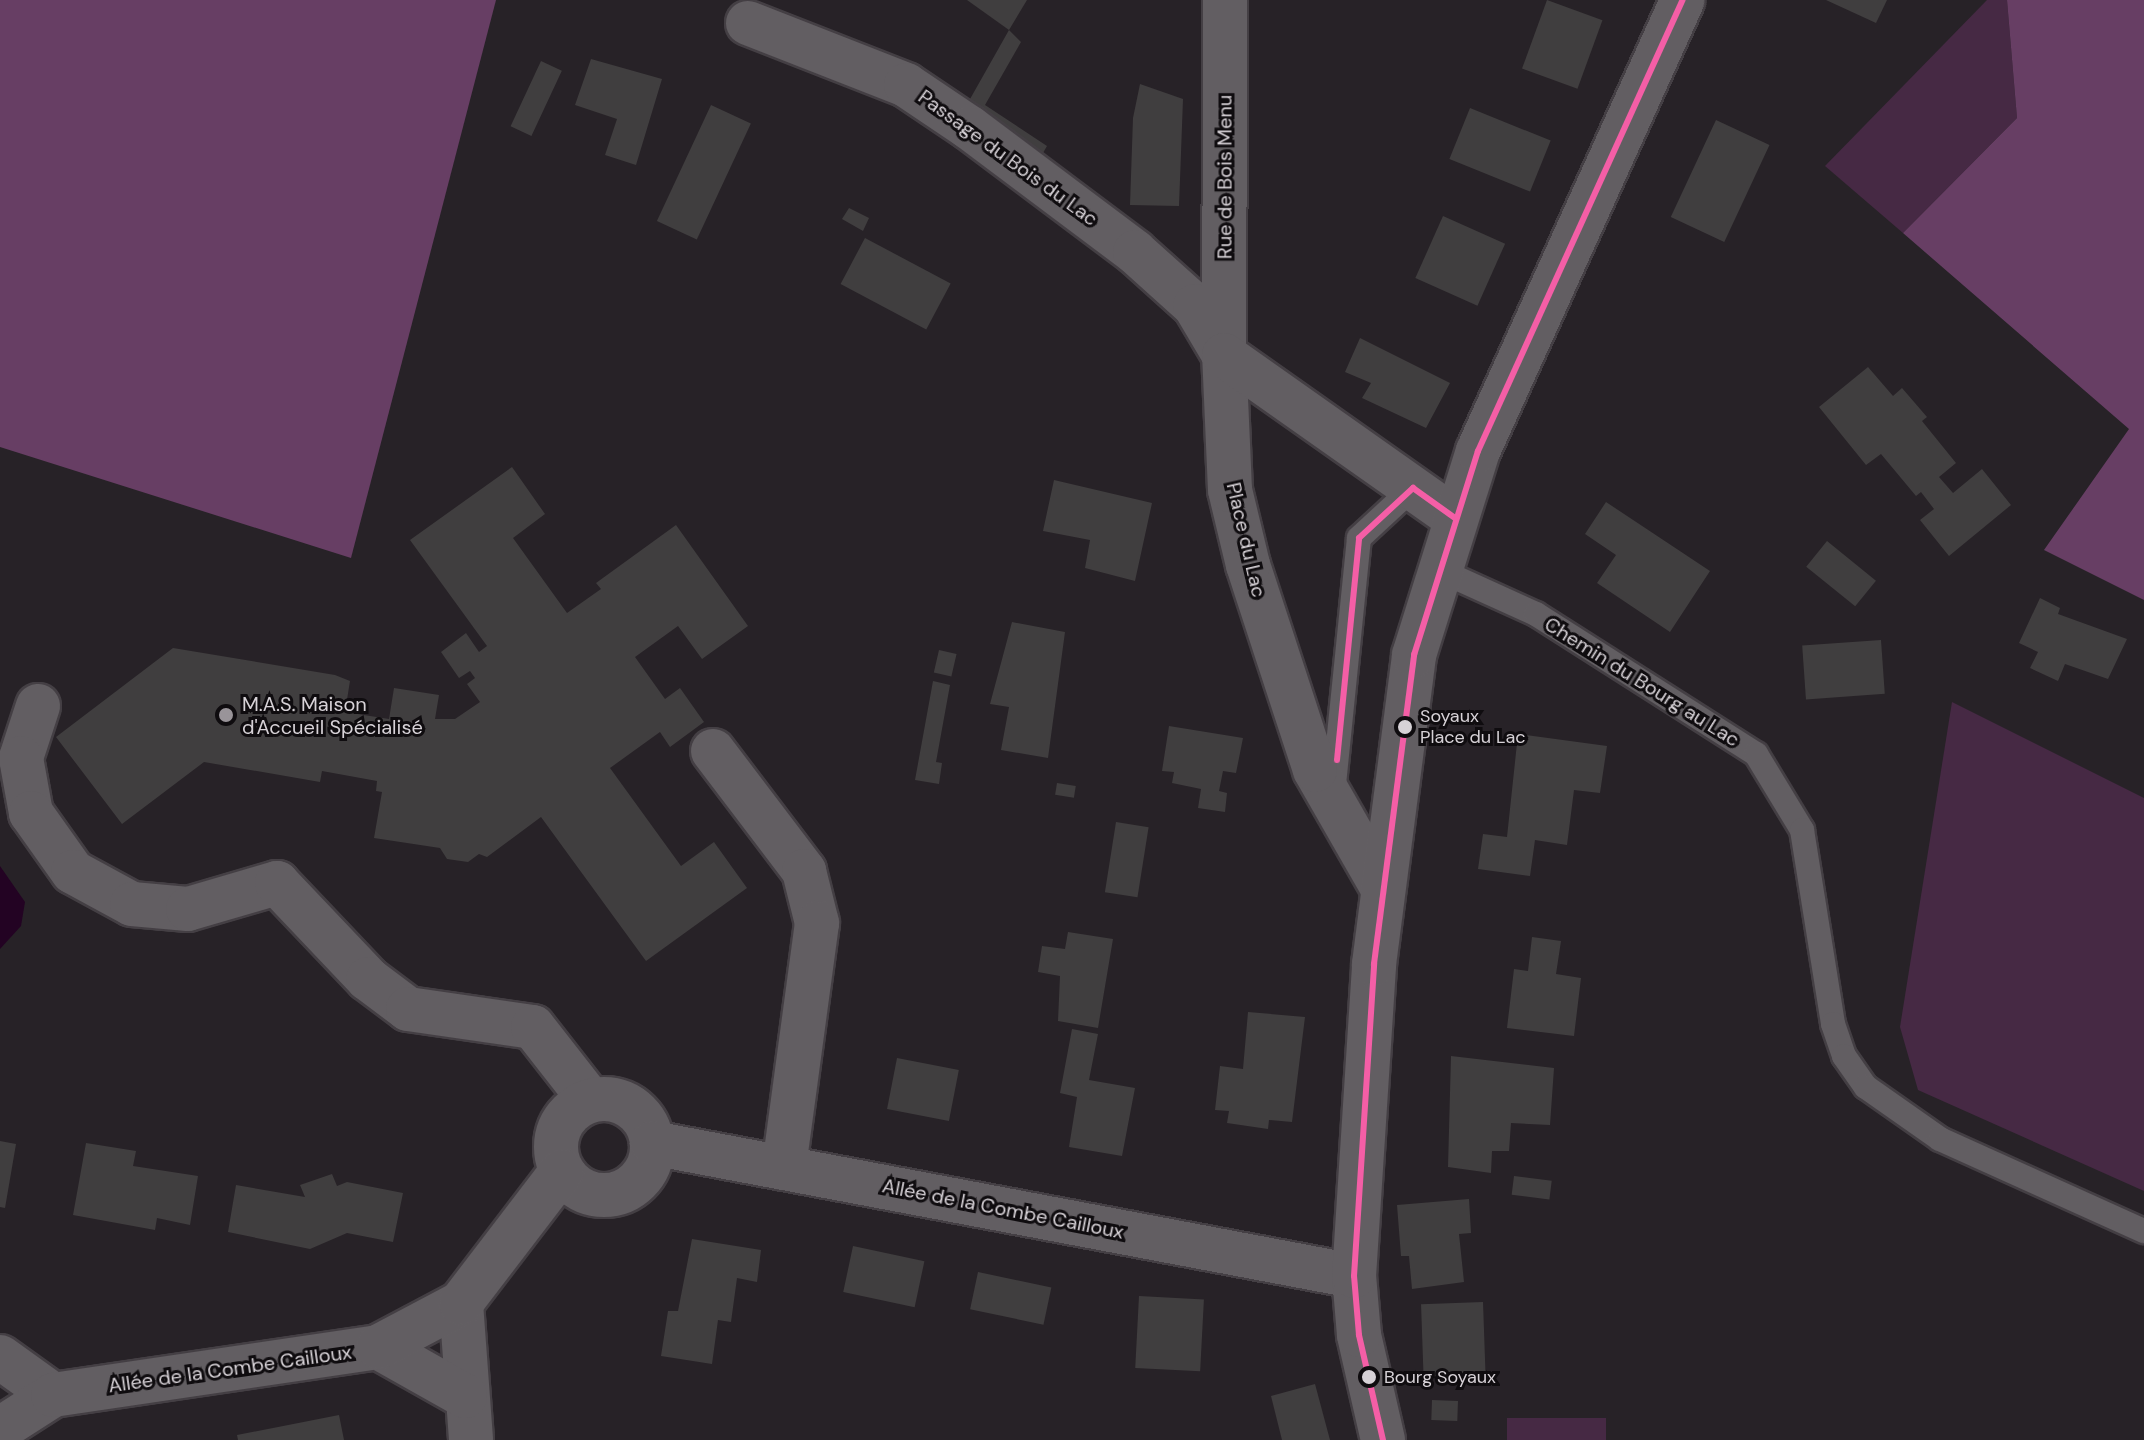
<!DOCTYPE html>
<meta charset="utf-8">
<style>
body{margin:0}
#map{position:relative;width:2144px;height:1440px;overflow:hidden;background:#272227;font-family:"DM Sans",sans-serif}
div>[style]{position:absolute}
.green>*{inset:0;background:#462944;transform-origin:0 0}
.forest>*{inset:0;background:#673e64}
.water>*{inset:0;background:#230323}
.building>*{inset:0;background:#403e3f;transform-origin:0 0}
.roads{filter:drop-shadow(2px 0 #443f44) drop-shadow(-2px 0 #443f44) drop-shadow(0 2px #443f44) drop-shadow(0 -2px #443f44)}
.lane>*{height:24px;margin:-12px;padding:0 12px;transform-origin:12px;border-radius:12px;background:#625e62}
.street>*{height:44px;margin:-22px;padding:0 22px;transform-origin:22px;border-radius:22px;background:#625e62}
.street>.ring{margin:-22px;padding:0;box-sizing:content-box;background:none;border:44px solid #625e62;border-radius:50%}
.secondary>*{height:44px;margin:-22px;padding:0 22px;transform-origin:22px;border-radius:22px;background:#625e62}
.bus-1>*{height:6px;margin:-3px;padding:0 3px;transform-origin:3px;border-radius:3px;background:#f45ea6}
.dots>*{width:22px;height:22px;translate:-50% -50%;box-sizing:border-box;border:4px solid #0f0c0f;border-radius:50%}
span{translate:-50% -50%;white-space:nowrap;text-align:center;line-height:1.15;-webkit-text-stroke:6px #0f0c0f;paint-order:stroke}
.bus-label{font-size:18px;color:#d7d2d7}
.left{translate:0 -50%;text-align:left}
.street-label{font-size:20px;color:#d7d2d7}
.poi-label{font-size:20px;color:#d7d2d7}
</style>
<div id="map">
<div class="green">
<i style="clip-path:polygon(1987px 0,2007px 0,2017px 118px,1903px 233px,1825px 166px)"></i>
<i style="clip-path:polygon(1952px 702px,2144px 798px,2144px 1191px,1918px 1090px,1900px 1027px)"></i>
<i style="left:1606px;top:1418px;width:22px;height:99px;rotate:90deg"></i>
</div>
<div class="forest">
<i style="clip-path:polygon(0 0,496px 0,351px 558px,0 447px)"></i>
<i style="clip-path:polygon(2007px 0,2144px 0,2144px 600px,2044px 550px,2129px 429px,1903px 233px,2017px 118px)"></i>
</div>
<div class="water">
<i style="clip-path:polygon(0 866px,25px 902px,21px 926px,0 949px)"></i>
</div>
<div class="building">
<i style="clip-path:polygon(967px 0,1027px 0,1009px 30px)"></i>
<i style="left:1547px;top:0;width:59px;height:73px;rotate:20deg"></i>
<i style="clip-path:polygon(1826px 0,1887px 0,1876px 23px)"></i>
<i style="clip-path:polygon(1009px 30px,1021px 42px,985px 105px,1047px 146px,1035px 167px,961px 115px)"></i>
<i style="clip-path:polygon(591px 59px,662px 79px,636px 165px,605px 155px,617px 119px,575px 105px)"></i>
<i style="left:541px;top:61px;width:23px;height:72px;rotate:25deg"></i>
<i style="clip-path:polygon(1140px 84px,1183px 99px,1179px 206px,1130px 205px,1133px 118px)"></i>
<i style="left:711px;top:105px;width:44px;height:128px;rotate:25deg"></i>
<i style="left:1470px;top:108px;width:87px;height:55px;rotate:22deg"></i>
<i style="left:1716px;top:120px;width:59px;height:107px;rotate:25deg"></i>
<i style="clip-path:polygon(849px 208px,869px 218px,863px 231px,842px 219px)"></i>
<i style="left:1443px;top:216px;width:68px;height:68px;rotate:24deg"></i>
<i style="left:865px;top:238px;width:97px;height:52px;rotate:28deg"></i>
<i style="clip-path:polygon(1360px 338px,1450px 383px,1426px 428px,1362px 398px,1371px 383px,1345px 372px)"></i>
<i style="clip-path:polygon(1868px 367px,1893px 396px,1902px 388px,1927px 417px,1922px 421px,1956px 463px,1939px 477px,1953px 493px,1982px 469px,2011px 505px,1949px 556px,1920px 520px,1934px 509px,1921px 492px,1916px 496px,1881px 454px,1866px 465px,1819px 407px)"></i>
<i style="clip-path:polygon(512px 467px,545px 514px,513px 538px,567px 613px,601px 589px,596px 583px,676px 525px,748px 626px,702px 659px,678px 626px,635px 657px,665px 699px,680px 688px,704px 722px,670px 747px,660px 732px,610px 768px,681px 866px,714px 842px,747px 888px,646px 961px,541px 817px,487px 857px,479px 854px,468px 862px,447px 859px,440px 848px,374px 838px,382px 792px,376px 791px,377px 781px,322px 771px,320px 782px,204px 762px,122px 824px,56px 737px,173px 648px,335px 675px,350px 681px,345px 712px,389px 719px,394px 688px,439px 695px,435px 719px,455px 719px,480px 702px,467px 684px,475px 678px,470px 671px,459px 678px,441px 652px,466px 633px,479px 652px,487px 646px,410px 540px)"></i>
<i style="clip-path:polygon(1054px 480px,1152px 503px,1135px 581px,1085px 568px,1090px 540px,1043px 531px)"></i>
<i style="clip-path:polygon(1606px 502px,1710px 571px,1670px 632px,1597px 583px,1616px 555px,1585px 534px)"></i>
<i style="left:1827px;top:541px;width:63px;height:33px;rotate:39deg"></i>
<i style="clip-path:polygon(2040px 598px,2060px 608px,2058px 614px,2127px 639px,2108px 679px,2065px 664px,2058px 681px,2030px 668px,2038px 652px,2019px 643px)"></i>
<i style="clip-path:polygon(1012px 622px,1065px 632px,1048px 758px,1001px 750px,1009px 707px,990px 704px)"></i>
<i style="left:1881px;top:640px;width:54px;height:79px;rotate:86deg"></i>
<i style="left:939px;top:650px;width:18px;height:23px;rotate:13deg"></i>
<i style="clip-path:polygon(933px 681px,950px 685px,936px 762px,942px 763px,939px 784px,915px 780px)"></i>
<i style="clip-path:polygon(1169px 726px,1243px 738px,1236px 773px,1223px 771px,1219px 791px,1227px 793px,1225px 812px,1198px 808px,1201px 789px,1172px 783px,1174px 772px,1162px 771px)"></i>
<i style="clip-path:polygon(1518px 734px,1607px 746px,1600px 793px,1574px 790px,1567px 845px,1535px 840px,1530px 876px,1478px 869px,1483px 834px,1507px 837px)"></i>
<i style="left:1057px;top:783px;width:19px;height:12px;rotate:9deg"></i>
<i style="left:1116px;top:822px;width:33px;height:71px;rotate:9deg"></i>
<i style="clip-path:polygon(1068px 932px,1113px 939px,1098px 1028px,1058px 1021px,1060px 976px,1038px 972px,1042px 946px,1065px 949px)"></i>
<i style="clip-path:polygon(1532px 937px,1561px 941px,1556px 974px,1581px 978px,1574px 1036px,1507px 1028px,1514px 969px,1528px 971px)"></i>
<i style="clip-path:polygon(1248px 1012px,1305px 1017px,1292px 1122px,1269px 1120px,1268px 1129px,1227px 1123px,1229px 1111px,1215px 1110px,1220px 1066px,1243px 1069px)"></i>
<i style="clip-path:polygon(1072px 1029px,1098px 1034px,1089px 1080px,1135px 1088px,1122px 1156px,1069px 1147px,1077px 1097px,1060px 1093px)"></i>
<i style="clip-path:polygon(1451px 1056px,1554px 1068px,1550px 1125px,1511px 1123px,1509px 1151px,1492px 1151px,1491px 1173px,1448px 1167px)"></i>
<i style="left:897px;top:1058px;width:63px;height:52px;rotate:11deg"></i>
<i style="clip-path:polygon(0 1141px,16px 1144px,5px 1208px,0 1207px)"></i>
<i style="clip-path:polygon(86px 1143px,136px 1151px,133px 1166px,198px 1176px,190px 1225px,157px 1218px,155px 1230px,73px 1215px)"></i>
<i style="clip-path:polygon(332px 1174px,337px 1186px,347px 1182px,403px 1193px,393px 1242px,347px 1233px,310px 1249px,228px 1232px,236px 1185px,305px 1197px,300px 1185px)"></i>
<i style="left:1514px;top:1176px;width:38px;height:19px;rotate:7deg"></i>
<i style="clip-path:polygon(1469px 1199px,1471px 1233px,1459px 1234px,1464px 1282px,1412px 1289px,1409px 1256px,1401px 1256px,1397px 1205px)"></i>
<i style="clip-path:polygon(692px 1239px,761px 1250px,757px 1282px,737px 1278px,731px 1322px,718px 1320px,712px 1364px,661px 1356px,668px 1311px,678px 1311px)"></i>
<i style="left:853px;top:1246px;width:73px;height:47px;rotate:12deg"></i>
<i style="left:978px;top:1272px;width:75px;height:38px;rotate:12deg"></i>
<i style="left:1139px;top:1296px;width:65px;height:72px;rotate:3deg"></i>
<i style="left:1483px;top:1302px;width:73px;height:62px;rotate:88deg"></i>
<i style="clip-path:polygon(1315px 1384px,1330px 1440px,1282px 1440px,1271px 1396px)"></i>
<i style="left:1432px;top:1400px;width:26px;height:20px;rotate:2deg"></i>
<i style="clip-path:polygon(339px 1415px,344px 1440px,238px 1440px,237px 1435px)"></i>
</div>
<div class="roads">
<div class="lane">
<i style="left:1441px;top:571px;width:104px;rotate:24.4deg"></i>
<i style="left:1536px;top:614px;width:261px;rotate:32.5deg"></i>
<i style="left:1756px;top:754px;width:89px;rotate:58.8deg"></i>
<i style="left:1802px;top:830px;width:196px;rotate:80.9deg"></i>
<i style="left:1833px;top:1024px;width:34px;rotate:71deg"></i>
<i style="left:1844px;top:1056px;width:38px;rotate:55deg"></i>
<i style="left:1866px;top:1087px;width:90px;rotate:35.1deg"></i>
<i style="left:1940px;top:1139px;width:224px;rotate:24.3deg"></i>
<i style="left:1333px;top:794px;width:257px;rotate:-84.2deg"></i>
<i style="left:1359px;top:538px;width:74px;rotate:-42.8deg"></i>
</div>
<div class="street">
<i style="left:748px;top:23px;width:170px;rotate:21.4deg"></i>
<i style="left:906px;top:85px;width:77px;rotate:33.9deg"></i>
<i style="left:970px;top:128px;width:206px;rotate:36.9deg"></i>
<i style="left:1135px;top:252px;width:81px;rotate:42deg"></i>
<i style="left:1195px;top:306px;width:57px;rotate:59.4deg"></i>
<i style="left:1224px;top:355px;width:355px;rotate:-89.8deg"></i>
<i style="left:38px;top:706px;width:55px;rotate:108.1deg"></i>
<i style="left:21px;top:758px;width:56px;rotate:79.7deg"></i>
<i style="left:31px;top:813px;width:72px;rotate:54.6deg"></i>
<i style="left:73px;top:872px;width:67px;rotate:28.5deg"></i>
<i style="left:132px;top:904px;width:56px;rotate:5.1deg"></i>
<i style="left:188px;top:909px;width:93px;rotate:-16.3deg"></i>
<i style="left:277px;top:883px;width:132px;rotate:46.5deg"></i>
<i style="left:368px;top:979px;width:50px;rotate:36.9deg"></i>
<i style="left:408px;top:1009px;width:126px;rotate:8.2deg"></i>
<i style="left:533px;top:1027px;width:93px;rotate:52deg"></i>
<i style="left:713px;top:751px;width:151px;rotate:52.8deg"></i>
<i style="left:804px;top:871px;width:54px;rotate:76deg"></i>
<i style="left:817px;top:923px;width:247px;rotate:97.7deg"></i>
<i style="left:1382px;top:887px;width:135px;rotate:-119.8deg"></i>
<i style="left:1315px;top:770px;width:216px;rotate:-108.1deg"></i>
<i style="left:1248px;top:565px;width:77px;rotate:-103.5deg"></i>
<i style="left:1230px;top:490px;width:135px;rotate:-92.5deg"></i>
<i style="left:1224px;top:355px;width:283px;rotate:35.2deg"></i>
<i class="ring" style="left:556px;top:1099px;width:52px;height:52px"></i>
<i style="left:652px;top:1143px;width:714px;rotate:10.73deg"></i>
<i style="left:461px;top:1303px;width:137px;rotate:85.8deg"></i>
<i style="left:378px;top:1347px;width:100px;rotate:29.4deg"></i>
<i style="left:0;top:1357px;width:65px;rotate:35.6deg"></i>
<i style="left:0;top:1429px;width:63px;rotate:-32.7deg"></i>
<i style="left:53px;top:1395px;width:329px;rotate:-8.4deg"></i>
<i style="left:378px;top:1347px;width:94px;rotate:-27.9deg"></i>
<i style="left:461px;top:1303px;width:166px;rotate:-52.6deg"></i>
</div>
<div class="secondary">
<i style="left:1383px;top:1440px;width:108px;rotate:-102.9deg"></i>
<i style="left:1359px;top:1335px;width:59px;rotate:-94.8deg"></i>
<i style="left:1354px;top:1276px;width:313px;rotate:-86.3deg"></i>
<i style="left:1374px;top:964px;width:312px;rotate:-82.6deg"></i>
<i style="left:1414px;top:655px;width:214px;rotate:-72.6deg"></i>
<i style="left:1478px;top:451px;width:495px;rotate:-65.6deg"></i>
</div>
</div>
<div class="bus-1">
<i style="left:1337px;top:760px;width:223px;rotate:-84.3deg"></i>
<i style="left:1359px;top:538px;width:74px;rotate:-42.8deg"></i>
<i style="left:1413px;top:488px;width:52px;rotate:35.5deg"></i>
<i style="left:1383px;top:1440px;width:108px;rotate:-102.9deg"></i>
<i style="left:1359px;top:1335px;width:59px;rotate:-94.8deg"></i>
<i style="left:1354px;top:1276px;width:313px;rotate:-86.3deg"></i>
<i style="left:1374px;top:964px;width:312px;rotate:-82.6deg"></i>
<i style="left:1414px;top:655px;width:214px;rotate:-72.6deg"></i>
<i style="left:1478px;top:451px;width:495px;rotate:-65.6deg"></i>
</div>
<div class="dots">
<i style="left:226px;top:715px;background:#999499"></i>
<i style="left:1405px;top:727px;background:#d7d2d7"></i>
<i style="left:1369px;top:1377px;background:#d7d2d7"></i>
</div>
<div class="bus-label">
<span class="left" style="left:1420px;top:727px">Soyaux<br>Place du Lac</span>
<span class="left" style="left:1384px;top:1377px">Bourg Soyaux</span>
</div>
<div class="street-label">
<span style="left:1008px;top:158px;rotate:36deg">Passage du Bois du Lac</span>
<span style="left:1225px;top:177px;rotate:-90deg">Rue de Bois Menu</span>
<span style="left:1246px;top:540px;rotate:77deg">Place du Lac</span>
<span style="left:1642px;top:682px;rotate:32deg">Chemin du Bourg au Lac</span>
<span style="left:1003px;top:1209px;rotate:11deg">Allée de la Combe Cailloux</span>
<span style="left:230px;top:1369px;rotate:-8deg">Allée de la Combe Cailloux</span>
</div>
<div class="poi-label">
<span class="left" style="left:242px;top:716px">M.A.S. Maison<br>d'Accueil Spécialisé</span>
</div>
</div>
